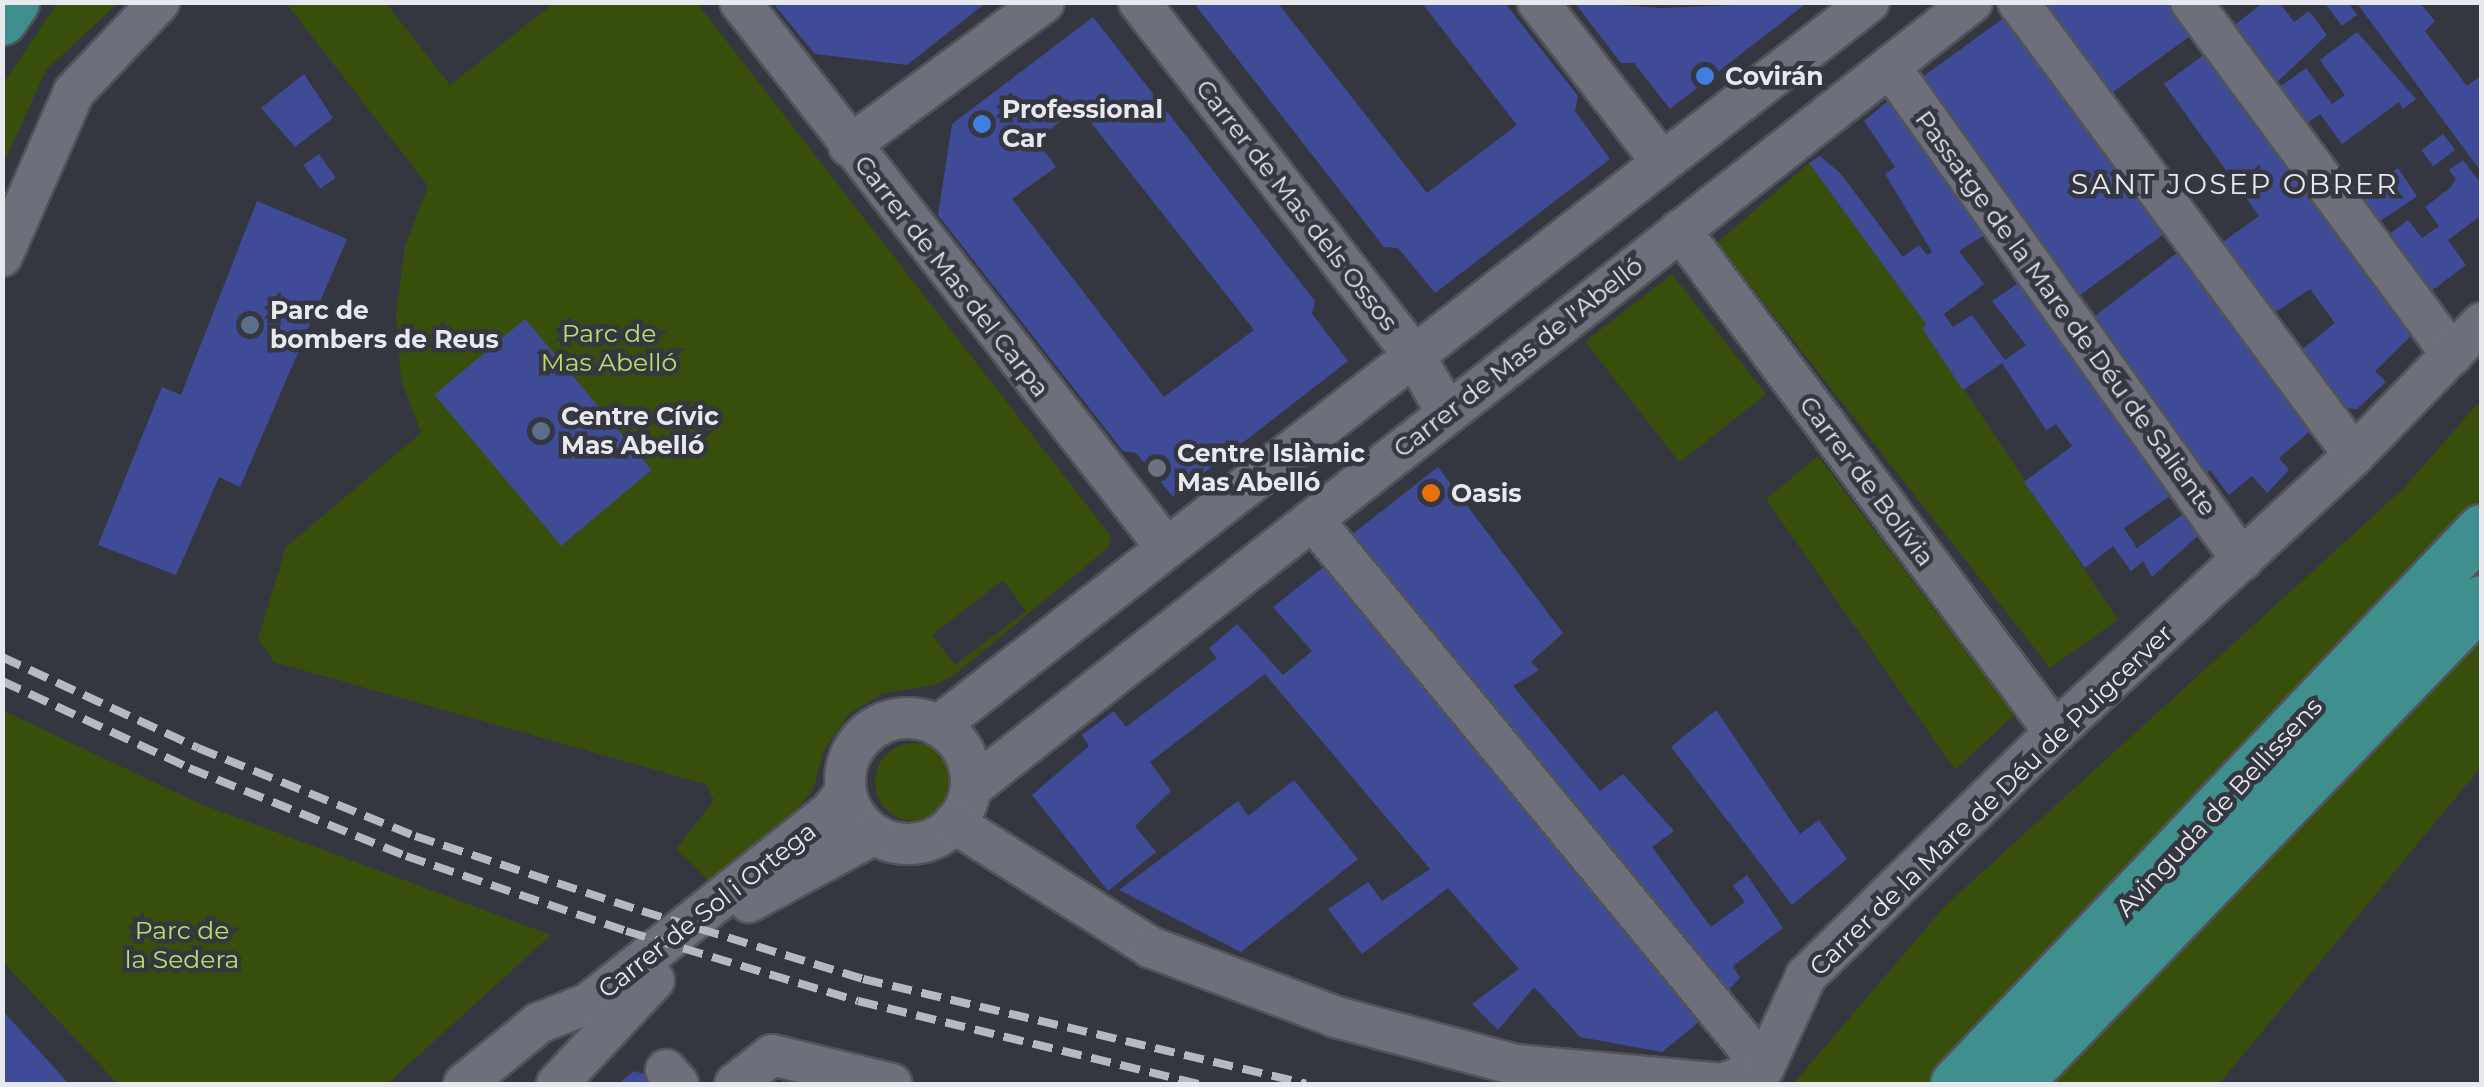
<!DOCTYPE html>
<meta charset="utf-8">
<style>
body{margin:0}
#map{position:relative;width:2484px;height:1087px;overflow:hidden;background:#343640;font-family:Montserrat,sans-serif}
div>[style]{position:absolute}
.green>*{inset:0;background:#384f0c;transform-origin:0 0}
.round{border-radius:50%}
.building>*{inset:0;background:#404b98;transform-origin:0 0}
.roads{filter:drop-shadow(2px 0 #51535a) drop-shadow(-2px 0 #51535a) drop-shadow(0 2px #51535a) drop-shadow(0 -2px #51535a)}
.minor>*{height:40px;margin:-20px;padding:0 20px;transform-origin:20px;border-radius:20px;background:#6d707a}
.minor>.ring{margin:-20px;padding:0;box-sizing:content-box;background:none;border:40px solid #6d707a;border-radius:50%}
.major>*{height:50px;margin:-25px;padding:0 25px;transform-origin:25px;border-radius:25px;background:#3f8f8e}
.rail>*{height:8px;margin-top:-4px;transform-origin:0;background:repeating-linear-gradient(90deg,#b7b9c0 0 20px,transparent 0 30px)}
.dots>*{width:28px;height:28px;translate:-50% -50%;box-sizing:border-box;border:5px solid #343640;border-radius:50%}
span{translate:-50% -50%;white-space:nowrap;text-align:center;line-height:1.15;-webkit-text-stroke:9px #343640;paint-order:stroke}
.poi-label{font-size:25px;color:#e7e9ef;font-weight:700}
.left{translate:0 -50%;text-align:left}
.street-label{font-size:25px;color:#e7e9ef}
.park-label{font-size:25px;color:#b3e26b}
.neighbourhood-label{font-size:28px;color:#e7e9ef;letter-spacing:2.5px}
.frame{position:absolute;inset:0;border:5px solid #e7e9ef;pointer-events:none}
</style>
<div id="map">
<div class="green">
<i style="clip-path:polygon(57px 3px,118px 3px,46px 70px,3px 165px,3px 84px)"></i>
<i style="clip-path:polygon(evenodd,286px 3px,386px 3px,450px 85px,554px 3px,697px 3px,1110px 535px,1109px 547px,954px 675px,935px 685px,883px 693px,849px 714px,824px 750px,813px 790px,782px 828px,712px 884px,676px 849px,714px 800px,705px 784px,274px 662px,258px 639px,286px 547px,421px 433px,401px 379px,396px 316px,405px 247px,428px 186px,286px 3px,1003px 580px,1026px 611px,955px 665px,932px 635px,1003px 580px)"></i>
<i style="clip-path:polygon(1809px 163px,1926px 324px,1923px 328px,2118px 620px,2050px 668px,1717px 243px)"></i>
<i style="left:1672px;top:274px;width:153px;height:110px;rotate:52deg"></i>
<i style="clip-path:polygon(2481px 400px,2481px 767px,2219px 1084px,1793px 1084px,1945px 906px,2404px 488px)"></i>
<i style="clip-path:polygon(1818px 456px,2014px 715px,1955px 770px,1766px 499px)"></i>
<i style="clip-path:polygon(2px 710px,198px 803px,551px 935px,387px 1084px,118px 1084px,3px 962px)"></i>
<i class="round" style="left:875px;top:743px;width:78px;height:78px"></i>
</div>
<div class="building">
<i style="clip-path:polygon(772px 2px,987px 2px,907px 65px,815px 54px)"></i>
<i style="clip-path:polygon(1193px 2px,1277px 2px,1427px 193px,1517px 125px,1421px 2px,1504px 2px,1578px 96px,1575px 111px,1610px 159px,1435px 293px,1398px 248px,1384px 247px)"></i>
<i style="clip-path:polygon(1574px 2px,1662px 8px,1808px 2px,1670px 109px,1634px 63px,1621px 63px)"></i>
<i style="clip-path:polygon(2038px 2px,2170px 2px,2193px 34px,2106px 97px)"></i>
<i style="clip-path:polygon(2264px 2px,2279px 2px,2294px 22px,2309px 11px,2327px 35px,2274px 85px,2231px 28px)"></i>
<i style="clip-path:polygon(2324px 2px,2348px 2px,2357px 15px,2342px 26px)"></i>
<i style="clip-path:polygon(2356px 2px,2419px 2px,2435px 21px,2425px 31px,2467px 86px,2482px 75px,2482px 173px)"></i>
<i style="clip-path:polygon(evenodd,1093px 17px,1315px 301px,1312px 314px,1348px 361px,1173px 497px,1136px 453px,1123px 451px,938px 215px,952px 124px,1093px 17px,1078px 106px,1254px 330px,1164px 397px,1012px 199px,1056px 167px,1037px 141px,1078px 106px)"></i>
<i style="left:2005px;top:17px;width:269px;height:102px;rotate:54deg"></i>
<i style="clip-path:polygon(2357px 32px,2416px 99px,2403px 109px,2399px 102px,2342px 144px,2320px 114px,2303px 126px,2277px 89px,2306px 68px,2332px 104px,2345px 95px,2320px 60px)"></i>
<i style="clip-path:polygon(2205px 54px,2411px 336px,2375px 371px,2386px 382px,2357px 409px,2335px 407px,2295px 355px,2335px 323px,2310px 289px,2268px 317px,2216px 247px,2259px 216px,2164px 84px)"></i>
<i style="clip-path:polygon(304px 74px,333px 118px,295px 147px,261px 108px)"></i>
<i style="clip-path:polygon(1893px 97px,1989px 232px,1959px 251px,1984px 284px,1944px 314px,1953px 327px,1972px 315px,2005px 360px,2026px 345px,1992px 301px,2023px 280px,2173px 494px,2124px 528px,2137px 548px,2186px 512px,2202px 532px,2152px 577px,2143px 561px,2131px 571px,2113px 546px,2085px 568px,2024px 482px,2072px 446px,2056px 424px,2046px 430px,2002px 363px,1963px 390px,1922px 328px,1926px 324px,1809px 163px,1820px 156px,1841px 174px,1903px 257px,1919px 245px,1927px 255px,1932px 252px,1885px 174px,1895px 167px,1864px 121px)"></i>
<i style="left:2443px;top:134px;width:20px;height:27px;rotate:53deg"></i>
<i style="left:319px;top:154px;width:29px;height:19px;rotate:55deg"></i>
<i style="clip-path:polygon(2463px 160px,2482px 185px,2482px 215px,2448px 240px,2466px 265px,2422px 298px,2380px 241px,2408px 220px,2422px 238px,2439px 226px,2425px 207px,2450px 188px,2456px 179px,2449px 170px)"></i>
<i style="left:2398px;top:168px;width:34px;height:55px;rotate:56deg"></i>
<i style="clip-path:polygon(257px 201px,347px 239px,240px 487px,219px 477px,176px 575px,98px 545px,162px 387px,181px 395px)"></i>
<i style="clip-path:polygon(2178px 252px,2311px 430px,2279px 458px,2289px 470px,2267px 493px,2252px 476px,2229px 495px,2210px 470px,2203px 476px,2090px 320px)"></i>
<i style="left:525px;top:319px;width:197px;height:118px;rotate:50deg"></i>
<i style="clip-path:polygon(1438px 467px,1563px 633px,1531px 662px,1539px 670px,1513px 686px,1600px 791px,1623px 774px,1674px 831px,1652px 847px,1711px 927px,1745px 902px,1733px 886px,1747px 875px,1783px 928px,1733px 966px,1740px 978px,1721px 997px,1346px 539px)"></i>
<i style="clip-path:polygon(1326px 565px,1699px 1022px,1662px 1052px,1580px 1037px,1534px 987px,1498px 1030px,1472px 1004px,1519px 969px,1448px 888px,1362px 954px,1328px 909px,1368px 882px,1382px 901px,1430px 869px,1265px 674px,1150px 762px,1171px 791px,1135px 826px,1156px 852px,1108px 891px,1032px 795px,1089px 746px,1082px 735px,1114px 711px,1126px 727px,1217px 658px,1209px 648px,1237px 624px,1283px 675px,1312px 651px,1273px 607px)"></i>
<i style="clip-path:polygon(1716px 710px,1800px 834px,1819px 820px,1847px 859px,1792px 905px,1671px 747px)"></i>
<i style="clip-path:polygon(1294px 780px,1358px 859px,1241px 952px,1119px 890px,1238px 801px,1248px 816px)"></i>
<i style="clip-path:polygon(2px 1010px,69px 1084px,2px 1084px)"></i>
<i style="clip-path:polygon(634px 1071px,655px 1078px,659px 1084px,618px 1084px)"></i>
</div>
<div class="roads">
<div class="minor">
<i style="left:740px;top:2px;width:692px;rotate:51.99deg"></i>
<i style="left:1139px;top:2px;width:451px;rotate:52.1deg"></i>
<i style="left:1416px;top:358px;width:63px;rotate:60.6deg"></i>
<i style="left:1538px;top:2px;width:202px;rotate:52.2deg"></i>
<i style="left:2018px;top:2px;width:564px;rotate:53.43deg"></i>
<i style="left:2191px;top:2px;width:439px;rotate:53.5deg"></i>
<i style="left:1890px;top:67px;width:606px;rotate:54.47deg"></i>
<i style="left:849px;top:146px;width:242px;rotate:-36.4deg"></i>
<i style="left:1680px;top:230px;width:627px;rotate:53.24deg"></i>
<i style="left:2px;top:256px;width:179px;rotate:-66.3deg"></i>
<i style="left:74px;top:92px;width:124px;rotate:-46.6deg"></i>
<i style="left:1313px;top:520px;width:709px;rotate:50.49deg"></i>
<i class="ring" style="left:845px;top:718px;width:86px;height:86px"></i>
<i style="left:938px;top:726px;width:1179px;rotate:-37.87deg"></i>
<i style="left:971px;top:788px;width:1273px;rotate:-38.14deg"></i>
<i style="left:954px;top:823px;width:232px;rotate:32.3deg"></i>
<i style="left:1150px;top:947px;width:199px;rotate:20.6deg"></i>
<i style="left:1336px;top:1017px;width:186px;rotate:14.9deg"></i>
<i style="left:1516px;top:1065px;width:208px;rotate:5.2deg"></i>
<i style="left:1723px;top:1084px;width:44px;rotate:-22.5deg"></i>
<i style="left:1764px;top:1067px;width:100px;rotate:-65.2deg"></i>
<i style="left:1806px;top:976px;width:349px;rotate:-44.4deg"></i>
<i style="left:2055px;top:732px;width:408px;rotate:-42.8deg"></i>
<i style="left:2354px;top:455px;width:184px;rotate:-45.9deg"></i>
<i style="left:749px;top:902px;width:141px;rotate:-28.4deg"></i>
<i style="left:666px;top:1070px;width:18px;rotate:49deg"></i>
<i style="left:464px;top:1084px;width:97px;rotate:-39.1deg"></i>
<i style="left:539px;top:1023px;width:54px;rotate:-21.8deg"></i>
<i style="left:589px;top:1003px;width:308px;rotate:-38.4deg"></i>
<i style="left:830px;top:812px;width:24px;rotate:-52deg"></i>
<i style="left:557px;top:1084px;width:142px;rotate:-47deg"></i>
<i style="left:735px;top:1084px;width:47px;rotate:-38.1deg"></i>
<i style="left:772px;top:1055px;width:123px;rotate:13.6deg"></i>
</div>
<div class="major">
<i style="left:2px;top:20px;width:22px;rotate:-56deg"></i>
<i style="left:1956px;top:1084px;width:764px;rotate:-46.49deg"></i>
<i style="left:2016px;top:1084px;width:671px;rotate:-46.03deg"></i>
</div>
</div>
<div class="rail">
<i style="left:2px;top:657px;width:216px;rotate:24.9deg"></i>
<i style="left:198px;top:748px;width:234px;rotate:22.1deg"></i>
<i style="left:415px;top:836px;width:239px;rotate:18.3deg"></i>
<i style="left:642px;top:911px;width:231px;rotate:17.1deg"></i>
<i style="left:863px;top:979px;width:455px;rotate:13.3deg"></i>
<i style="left:2px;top:681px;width:206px;rotate:24.9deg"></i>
<i style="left:189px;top:768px;width:234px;rotate:22.1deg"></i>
<i style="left:406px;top:856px;width:232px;rotate:18.8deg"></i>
<i style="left:626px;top:931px;width:242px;rotate:16.8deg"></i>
<i style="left:858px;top:1001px;width:351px;rotate:13.7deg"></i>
</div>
<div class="dots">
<i style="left:1705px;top:76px;background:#3f7fe0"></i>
<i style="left:982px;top:124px;background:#3f7fe0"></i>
<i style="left:250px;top:325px;background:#5c6f8a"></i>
<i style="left:541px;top:431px;background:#5c6f8a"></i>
<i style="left:1157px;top:468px;background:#6b7280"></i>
<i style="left:1431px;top:493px;background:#e8710a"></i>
</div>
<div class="poi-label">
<span class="left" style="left:1725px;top:76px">Covirán</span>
<span class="left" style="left:1002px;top:124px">Professional<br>Car</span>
<span class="left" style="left:270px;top:325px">Parc de<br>bombers de Reus</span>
<span class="left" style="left:561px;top:431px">Centre Cívic<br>Mas Abelló</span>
<span class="left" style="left:1177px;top:468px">Centre Islàmic<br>Mas Abelló</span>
<span class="left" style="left:1451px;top:493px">Oasis</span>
</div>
<div class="street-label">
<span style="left:1297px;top:205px;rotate:52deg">Carrer de Mas dels Ossos</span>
<span style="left:952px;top:276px;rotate:52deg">Carrer de Mas del Carpa</span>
<span style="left:2066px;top:313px;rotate:54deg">Passatge de la Mare de Déu de Saliente</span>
<span style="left:1518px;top:357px;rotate:-38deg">Carrer de Mas de l'Abelló</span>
<span style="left:1867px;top:481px;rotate:53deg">Carrer de Bolívia</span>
<span style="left:1991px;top:800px;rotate:-44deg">Carrer de la Mare de Déu de Puigcerver</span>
<span style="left:2219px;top:807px;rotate:-47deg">Avinguda de Bellissens</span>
<span style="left:707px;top:910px;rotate:-38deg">Carrer de Sol i Ortega</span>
</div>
<div class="park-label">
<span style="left:609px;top:348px">Parc de<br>Mas Abelló</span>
<span style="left:182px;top:945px">Parc de<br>la Sedera</span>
</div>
<div class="neighbourhood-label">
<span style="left:2235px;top:184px">SANT JOSEP OBRER</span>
</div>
<div class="frame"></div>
</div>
